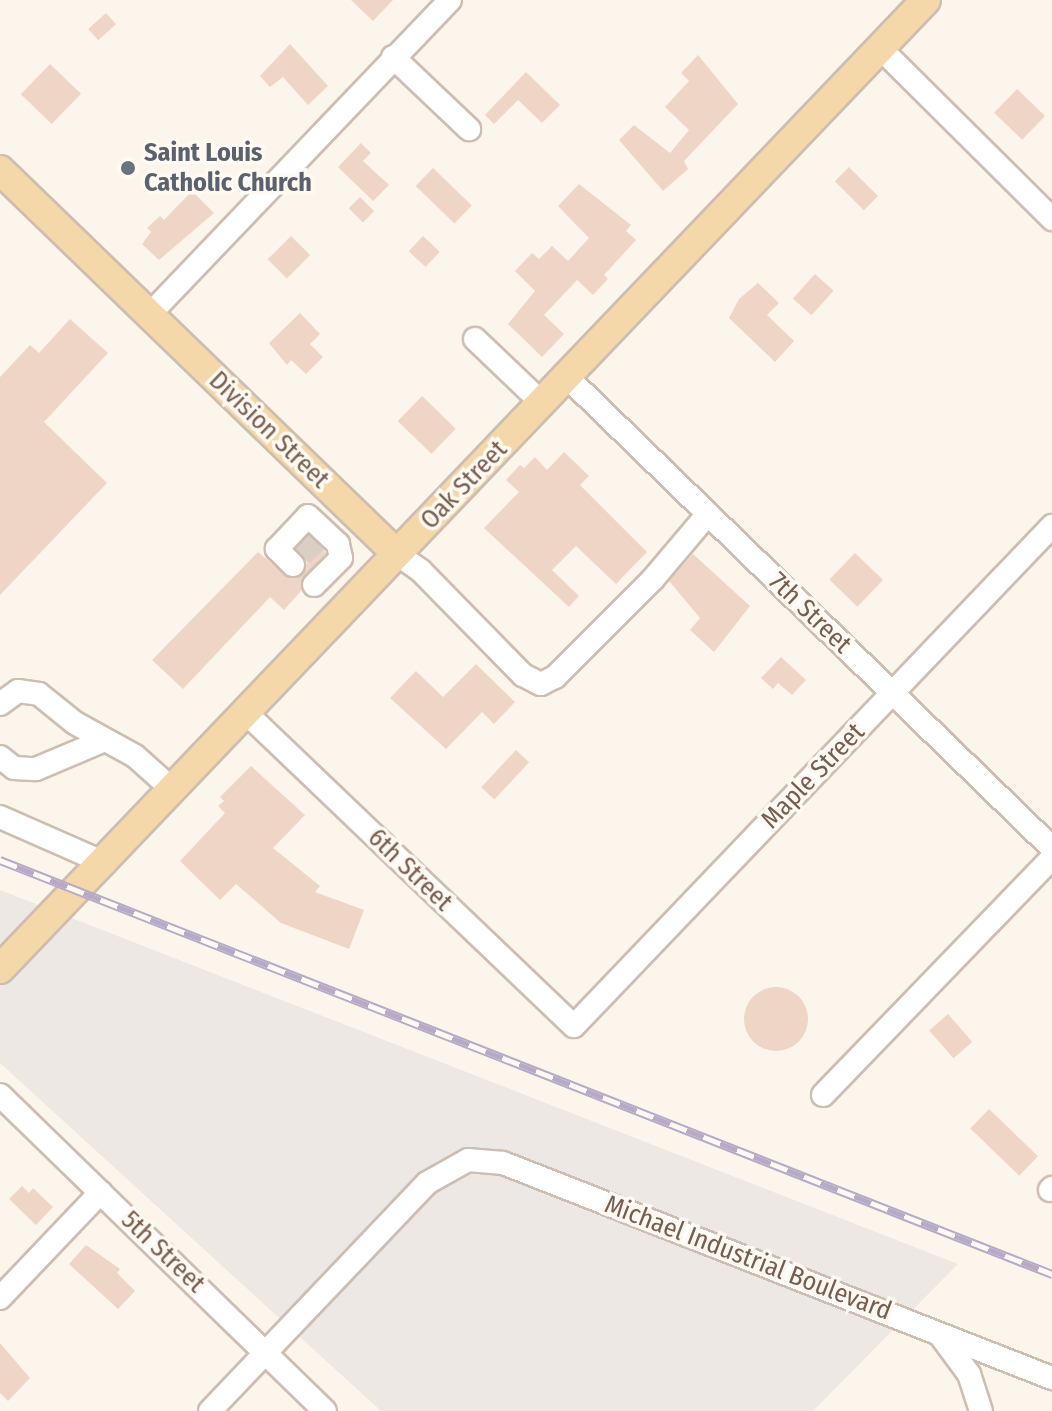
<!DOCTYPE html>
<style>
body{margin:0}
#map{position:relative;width:1052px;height:1411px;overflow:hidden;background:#fcf5eb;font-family:"Fira Sans Condensed",sans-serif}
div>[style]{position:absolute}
.industrial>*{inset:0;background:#ede8e3}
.building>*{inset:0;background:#efd5c5;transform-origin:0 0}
.round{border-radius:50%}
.minor-tunnel>*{height:22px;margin-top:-11px;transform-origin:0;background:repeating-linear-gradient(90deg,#dacfc4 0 22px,transparent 0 33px)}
.roads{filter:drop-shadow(2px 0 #cebdb1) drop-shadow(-2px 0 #cebdb1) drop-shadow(0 2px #cebdb1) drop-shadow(0 -2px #cebdb1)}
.minor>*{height:22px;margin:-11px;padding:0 11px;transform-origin:11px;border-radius:11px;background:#fff}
.major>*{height:28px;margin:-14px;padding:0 14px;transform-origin:14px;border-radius:14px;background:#f5d8a9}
.rail>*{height:9px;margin-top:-4.5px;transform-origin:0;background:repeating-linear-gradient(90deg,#fef9f2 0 18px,#b8a9c6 0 36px);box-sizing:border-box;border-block:2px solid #b8a9c6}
.dots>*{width:22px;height:22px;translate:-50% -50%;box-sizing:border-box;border:4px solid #fef9f2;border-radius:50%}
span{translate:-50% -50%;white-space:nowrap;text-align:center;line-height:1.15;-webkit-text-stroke:7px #fef9f2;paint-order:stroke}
.worship-label{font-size:26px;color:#5b616d;font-weight:700}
.left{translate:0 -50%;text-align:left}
.street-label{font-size:26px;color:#765d4f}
</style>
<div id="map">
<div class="industrial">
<i style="clip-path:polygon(0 890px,958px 1264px,813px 1411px,381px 1411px,0 1063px)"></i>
</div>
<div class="building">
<i style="clip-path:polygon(351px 0,393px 0,373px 21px)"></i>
<i style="left:106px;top:13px;width:15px;height:24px;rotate:48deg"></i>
<i style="clip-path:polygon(290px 44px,328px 86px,308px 105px,283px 77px,270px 87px,260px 76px)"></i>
<i style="clip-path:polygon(698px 55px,738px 104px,684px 161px,688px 169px,663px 191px,619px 140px,634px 125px,670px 153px,689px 130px,665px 107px,689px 81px,681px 73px)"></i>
<i style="left:50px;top:64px;width:43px;height:42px;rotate:44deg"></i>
<i style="clip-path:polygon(526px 72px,560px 105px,542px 123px,518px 100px,494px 124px,485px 115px)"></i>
<i style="left:1017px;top:89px;width:39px;height:33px;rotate:44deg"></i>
<i style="clip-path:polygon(361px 143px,371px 153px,363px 161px,389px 185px,373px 201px,338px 167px)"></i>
<i style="left:849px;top:167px;width:41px;height:20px;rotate:45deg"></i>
<i style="left:433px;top:168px;width:54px;height:25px;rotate:44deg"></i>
<i style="clip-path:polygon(579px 184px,631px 225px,626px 231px,636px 240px,604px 275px,608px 279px,593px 295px,577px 280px,544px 315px,564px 334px,542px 357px,508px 324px,535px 291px,515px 271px,532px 253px,539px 259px,552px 246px,568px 261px,589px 238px,558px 206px)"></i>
<i style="clip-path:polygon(192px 191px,214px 213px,159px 260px,142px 244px,151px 232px,147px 228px,160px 216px,164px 220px)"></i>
<i style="left:360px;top:197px;width:20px;height:16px;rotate:45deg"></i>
<i style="left:291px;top:236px;width:27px;height:33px;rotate:45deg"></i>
<i style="left:423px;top:236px;width:23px;height:21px;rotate:43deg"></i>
<i style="left:815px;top:274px;width:25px;height:33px;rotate:42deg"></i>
<i style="clip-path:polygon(758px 283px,779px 303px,767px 315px,794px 341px,775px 362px,729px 318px,739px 299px)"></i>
<i style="clip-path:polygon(300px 313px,320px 334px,310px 344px,323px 357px,306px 374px,291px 360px,287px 365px,269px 343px)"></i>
<i style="clip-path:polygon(70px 319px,108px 353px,44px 422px,107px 483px,0 595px,0 377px,30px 345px,39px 353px)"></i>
<i style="left:422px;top:396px;width:47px;height:35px;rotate:44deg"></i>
<i style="clip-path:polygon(564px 452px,589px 476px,580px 485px,647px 552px,616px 584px,576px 546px,552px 570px,579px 596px,569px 607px,484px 528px,519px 492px,506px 480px,520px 465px,524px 468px,535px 457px,547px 470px)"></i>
<i style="clip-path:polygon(309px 536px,326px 553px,304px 576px,301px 591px,284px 610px,270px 597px,183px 689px,152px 660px,258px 552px,289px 578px,302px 575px,307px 562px,296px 549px)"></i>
<i style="left:855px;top:553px;width:39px;height:37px;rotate:44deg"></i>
<i style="clip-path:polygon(693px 554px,750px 606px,714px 652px,690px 630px,700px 618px,669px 581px)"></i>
<i style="clip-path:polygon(781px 657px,806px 680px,792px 695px,778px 683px,773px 689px,761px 678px)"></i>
<i style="clip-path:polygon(476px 664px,515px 702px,494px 724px,482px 712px,446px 749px,390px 698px,416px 671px,443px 697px)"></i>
<i style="left:516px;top:750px;width:18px;height:51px;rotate:43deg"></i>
<i style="clip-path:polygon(251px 766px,305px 815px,273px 848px,320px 886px,315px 892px,364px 910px,349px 949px,281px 923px,236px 884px,220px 900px,180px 861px,225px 813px,218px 806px,224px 801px,220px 797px)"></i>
<i class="round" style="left:744px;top:987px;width:64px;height:64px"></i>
<i style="left:948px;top:1014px;width:37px;height:25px;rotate:49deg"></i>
<i style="left:989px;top:1109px;width:68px;height:27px;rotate:44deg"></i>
<i style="clip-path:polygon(22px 1186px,29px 1193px,33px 1188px,53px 1207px,36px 1225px,9px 1199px)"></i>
<i style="clip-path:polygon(86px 1245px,120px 1269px,117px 1273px,135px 1291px,118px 1309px,69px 1264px)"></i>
<i style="clip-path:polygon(0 1343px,30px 1378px,8px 1401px,0 1393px)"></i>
</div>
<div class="minor-tunnel">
<i style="left:302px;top:555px;width:21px;rotate:-43deg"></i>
</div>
<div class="roads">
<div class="minor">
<i style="left:880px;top:48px;width:243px;rotate:44.8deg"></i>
<i style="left:393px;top:57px;width:105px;rotate:43.5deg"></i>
<i style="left:150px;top:314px;width:434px;rotate:-46.3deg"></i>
<i style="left:475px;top:339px;width:94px;rotate:43.7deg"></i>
<i style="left:568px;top:378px;width:675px;rotate:44.16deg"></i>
<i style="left:397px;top:554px;width:29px;rotate:35deg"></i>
<i style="left:421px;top:571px;width:146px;rotate:45.6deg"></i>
<i style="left:523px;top:675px;width:20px;rotate:27deg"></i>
<i style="left:541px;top:684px;width:16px;rotate:-27deg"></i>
<i style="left:555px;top:677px;width:139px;rotate:-45deg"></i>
<i style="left:653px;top:579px;width:85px;rotate:-49.8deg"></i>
<i style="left:293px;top:565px;width:23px;rotate:-135deg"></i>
<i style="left:277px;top:549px;width:45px;rotate:-46.8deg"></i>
<i style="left:308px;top:516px;width:41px;rotate:43deg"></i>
<i style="left:338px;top:544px;width:14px;rotate:78deg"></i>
<i style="left:341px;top:558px;width:38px;rotate:135deg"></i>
<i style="left:0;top:704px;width:22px;rotate:-36deg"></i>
<i style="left:18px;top:691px;width:21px;rotate:8deg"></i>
<i style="left:39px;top:694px;width:46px;rotate:38.9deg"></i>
<i style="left:75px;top:723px;width:68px;rotate:28.8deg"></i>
<i style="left:135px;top:756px;width:51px;rotate:41.8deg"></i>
<i style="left:246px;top:713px;width:453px;rotate:43.7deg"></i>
<i style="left:574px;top:1026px;width:692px;rotate:-46.29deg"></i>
<i style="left:0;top:757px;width:18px;rotate:38deg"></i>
<i style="left:14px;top:768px;width:22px;rotate:3deg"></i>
<i style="left:36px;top:769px;width:75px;rotate:-22.8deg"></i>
<i style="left:0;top:817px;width:115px;rotate:23.7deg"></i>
<i style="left:0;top:1095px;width:453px;rotate:44.2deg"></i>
<i style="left:823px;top:1095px;width:330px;rotate:-46deg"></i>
<i style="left:1050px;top:1190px;width:3px;rotate:-45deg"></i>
<i style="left:0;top:1298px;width:146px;rotate:-46.4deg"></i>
<i style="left:940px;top:1335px;width:49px;rotate:53.4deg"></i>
<i style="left:969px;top:1374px;width:39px;rotate:72deg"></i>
<i style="left:210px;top:1411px;width:315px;rotate:-46.4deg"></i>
<i style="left:427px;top:1183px;width:47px;rotate:-29.3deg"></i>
<i style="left:468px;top:1160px;width:35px;rotate:5deg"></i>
<i style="left:503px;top:1163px;width:590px;rotate:21.39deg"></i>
</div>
<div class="major">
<i style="left:0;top:170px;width:552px;rotate:44.05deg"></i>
<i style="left:0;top:969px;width:1340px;rotate:-46.3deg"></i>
</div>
</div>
<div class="rail">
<i style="left:0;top:860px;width:1131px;rotate:21.48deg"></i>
</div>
<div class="dots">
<i style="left:128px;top:168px;background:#6b7280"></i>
</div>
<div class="worship-label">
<span class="left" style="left:144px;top:168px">Saint Louis<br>Catholic Church</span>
</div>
<div class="street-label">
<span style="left:269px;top:430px;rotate:44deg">Division Street</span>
<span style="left:464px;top:485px;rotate:-46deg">Oak Street</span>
<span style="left:810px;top:613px;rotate:44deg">7th Street</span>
<span style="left:813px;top:776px;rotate:-46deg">Maple Street</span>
<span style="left:410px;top:870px;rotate:44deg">6th Street</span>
<span style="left:163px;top:1252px;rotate:44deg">5th Street</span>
<span style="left:748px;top:1258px;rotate:21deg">Michael Industrial Boulevard</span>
</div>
</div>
